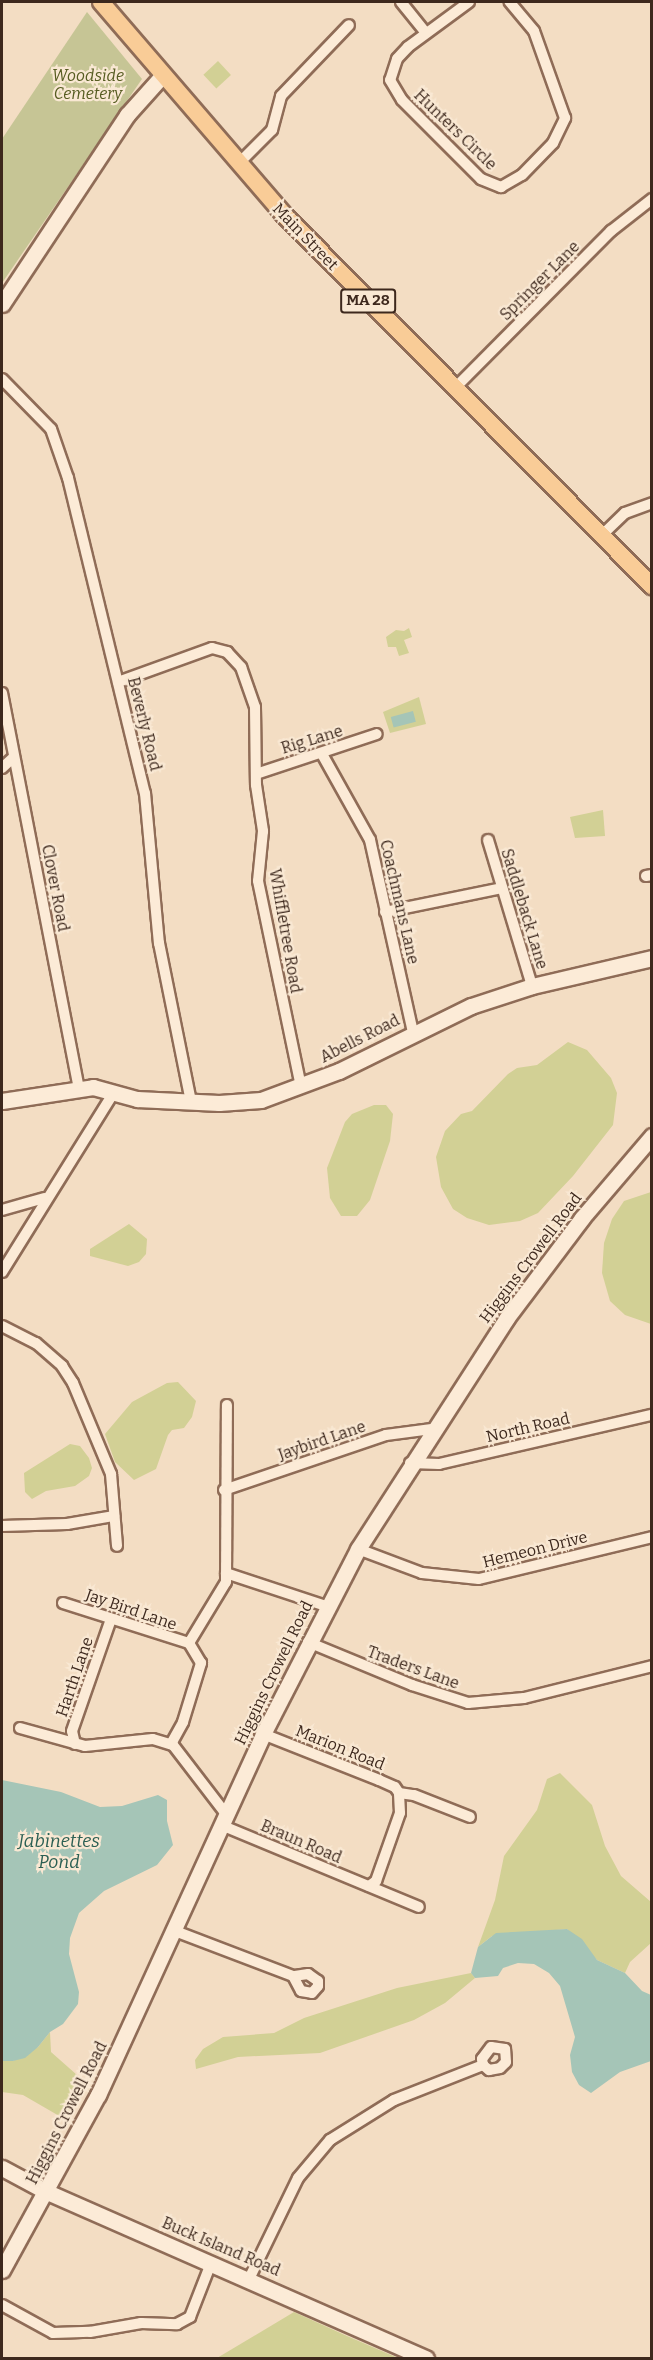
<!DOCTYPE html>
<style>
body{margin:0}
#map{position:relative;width:653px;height:2360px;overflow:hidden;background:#f3ddc3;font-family:Bitter,serif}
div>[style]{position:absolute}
.green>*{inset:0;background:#d2d095;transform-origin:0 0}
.cemetery>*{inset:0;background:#c6c595}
.water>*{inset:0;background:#a5c5b7;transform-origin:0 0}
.roads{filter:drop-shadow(2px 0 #8f6c57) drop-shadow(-2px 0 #8f6c57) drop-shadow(0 2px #8f6c57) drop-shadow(0 -2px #8f6c57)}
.street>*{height:10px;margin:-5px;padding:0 5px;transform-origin:5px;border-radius:5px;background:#fcebd7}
.secondary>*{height:15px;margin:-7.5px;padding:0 7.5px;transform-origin:7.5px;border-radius:7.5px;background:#fcebd7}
.primary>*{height:16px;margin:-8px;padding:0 8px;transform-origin:8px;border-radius:8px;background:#f9cc97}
span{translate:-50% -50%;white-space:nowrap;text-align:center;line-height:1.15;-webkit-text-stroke:4.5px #f9e8d3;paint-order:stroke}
.shield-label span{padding:2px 4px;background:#f9e8d3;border:2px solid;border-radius:4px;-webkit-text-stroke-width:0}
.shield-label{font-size:15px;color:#3d281d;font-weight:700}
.park-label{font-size:16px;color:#565c21;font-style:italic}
.street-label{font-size:16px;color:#3d281d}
.water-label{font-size:18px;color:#2b5f53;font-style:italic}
.frame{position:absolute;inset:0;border:3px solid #3d281d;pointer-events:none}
</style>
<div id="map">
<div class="green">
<i style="left:218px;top:61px;width:19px;height:20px;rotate:47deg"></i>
<i style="clip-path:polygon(409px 628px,412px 637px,404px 640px,409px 653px,399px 656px,396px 647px,388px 647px,386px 637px,396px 630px,404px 631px)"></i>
<i style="clip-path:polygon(419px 697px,426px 724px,390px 733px,383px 712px)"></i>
<i style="clip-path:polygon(603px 810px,605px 836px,575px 838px,570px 817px)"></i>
<i style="clip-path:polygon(568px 1042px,587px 1050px,611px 1078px,617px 1093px,613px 1125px,573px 1176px,538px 1213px,520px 1221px,489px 1225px,467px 1218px,453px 1209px,441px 1187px,436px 1157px,445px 1131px,461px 1114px,472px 1111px,508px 1074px,517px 1068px,537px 1065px)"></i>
<i style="clip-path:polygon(374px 1105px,386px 1105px,393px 1114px,390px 1141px,370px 1200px,357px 1216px,341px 1216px,330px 1198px,327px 1168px,345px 1122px,352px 1114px)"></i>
<i style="clip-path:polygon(651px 1192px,651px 1324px,625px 1315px,610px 1301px,602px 1273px,604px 1243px,612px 1219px,624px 1201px)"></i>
<i style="clip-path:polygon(129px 1224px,147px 1239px,146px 1254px,139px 1262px,128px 1266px,90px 1256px,90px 1249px)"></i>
<i style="clip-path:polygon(178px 1382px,196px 1401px,192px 1417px,184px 1428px,172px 1430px,168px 1435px,156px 1469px,134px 1480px,115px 1462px,105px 1434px,132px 1402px,167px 1383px)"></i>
<i style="clip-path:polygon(70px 1444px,80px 1446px,89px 1458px,92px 1468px,89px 1476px,75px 1486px,46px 1491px,32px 1499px,25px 1492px,24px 1473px)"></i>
<i style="clip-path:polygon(560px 1773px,592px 1805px,605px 1846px,621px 1876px,651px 1902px,651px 1943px,630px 1962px,625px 1973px,597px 1960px,567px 1929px,492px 1936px,478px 1947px,495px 1900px,504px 1856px,537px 1810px,547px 1779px)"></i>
<i style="clip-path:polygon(471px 1973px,475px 1978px,445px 2003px,414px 2020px,320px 2053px,238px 2057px,196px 2069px,195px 2060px,203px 2049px,223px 2037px,274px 2033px,304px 2018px,397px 1988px)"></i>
<i style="clip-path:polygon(50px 2032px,51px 2052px,77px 2075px,81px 2085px,80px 2095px,67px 2116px,61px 2117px,23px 2095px,2px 2092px,2px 2061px,13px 2061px,38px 2047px)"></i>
<i style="clip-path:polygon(294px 2312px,347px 2336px,398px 2358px,217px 2358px)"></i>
</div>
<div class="cemetery">
<i style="clip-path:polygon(87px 12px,142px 79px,2px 283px,2px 139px)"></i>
</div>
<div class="water">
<i style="left:413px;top:711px;width:11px;height:23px;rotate:75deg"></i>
<i style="clip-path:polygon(2px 1780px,61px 1792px,100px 1807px,122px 1806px,158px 1795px,167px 1800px,167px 1821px,173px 1845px,157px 1865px,104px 1891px,79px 1913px,70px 1938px,69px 1954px,79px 1992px,78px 2004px,63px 2024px,50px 2032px,38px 2047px,25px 2058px,13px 2061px,2px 2061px)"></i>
<i style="clip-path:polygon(567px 1929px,582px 1939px,597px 1960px,625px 1973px,642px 1991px,651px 1995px,651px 2061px,620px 2072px,591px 2093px,579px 2085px,572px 2072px,570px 2055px,575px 2037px,560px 1986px,549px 1973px,534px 1964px,518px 1963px,503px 1968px,498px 1976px,475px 1978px,471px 1973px,478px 1947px,496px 1933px)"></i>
</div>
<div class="roads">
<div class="street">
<i style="left:401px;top:2px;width:38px;rotate:51deg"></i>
<i style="left:469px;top:2px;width:76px;rotate:143.6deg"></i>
<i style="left:408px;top:47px;width:16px;rotate:133deg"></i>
<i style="left:397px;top:59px;width:22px;rotate:108deg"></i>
<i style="left:390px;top:80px;width:23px;rotate:59deg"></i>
<i style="left:402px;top:100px;width:112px;rotate:45deg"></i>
<i style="left:481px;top:179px;width:22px;rotate:22deg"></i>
<i style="left:501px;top:187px;width:24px;rotate:-30deg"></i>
<i style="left:522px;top:175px;width:45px;rotate:-45.9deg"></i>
<i style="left:553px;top:143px;width:28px;rotate:-64deg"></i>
<i style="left:565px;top:118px;width:92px;rotate:-109.6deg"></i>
<i style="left:534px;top:31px;width:38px;rotate:-130deg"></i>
<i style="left:238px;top:164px;width:48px;rotate:-45deg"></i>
<i style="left:272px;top:130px;width:35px;rotate:-75deg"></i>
<i style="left:281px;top:96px;width:98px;rotate:-46.2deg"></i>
<i style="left:2px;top:379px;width:70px;rotate:45.6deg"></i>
<i style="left:51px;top:429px;width:52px;rotate:70.9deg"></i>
<i style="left:68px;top:478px;width:324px;rotate:76.3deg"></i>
<i style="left:145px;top:793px;width:151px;rotate:84.7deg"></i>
<i style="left:159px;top:943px;width:162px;rotate:78.6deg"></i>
<i style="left:454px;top:389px;width:223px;rotate:-45.2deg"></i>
<i style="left:611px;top:231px;width:52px;rotate:-38deg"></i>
<i style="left:601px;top:536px;width:33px;rotate:-44deg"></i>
<i style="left:625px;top:513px;width:29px;rotate:-20deg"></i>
<i style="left:118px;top:682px;width:100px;rotate:-19.9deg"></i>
<i style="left:212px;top:648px;width:16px;rotate:15deg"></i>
<i style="left:227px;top:652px;width:21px;rotate:47deg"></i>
<i style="left:241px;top:667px;width:42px;rotate:70.7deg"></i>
<i style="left:255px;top:707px;width:78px;rotate:89.3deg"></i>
<i style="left:256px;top:785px;width:47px;rotate:81.3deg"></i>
<i style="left:263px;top:831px;width:50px;rotate:95.7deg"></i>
<i style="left:258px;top:881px;width:210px;rotate:78.2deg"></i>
<i style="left:2px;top:693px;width:402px;rotate:79deg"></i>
<i style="left:322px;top:754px;width:98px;rotate:60.8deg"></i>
<i style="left:370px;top:840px;width:197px;rotate:77.4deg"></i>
<i style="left:2px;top:768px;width:16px;rotate:-43deg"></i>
<i style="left:256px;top:774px;width:127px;rotate:-18.3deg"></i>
<i style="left:488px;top:840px;width:152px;rotate:73.2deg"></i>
<i style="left:646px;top:876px;width:6px;rotate:-9deg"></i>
<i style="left:385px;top:912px;width:119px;rotate:-11.6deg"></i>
<i style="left:2px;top:1210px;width:44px;rotate:-15.9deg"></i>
<i style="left:2px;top:1272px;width:212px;rotate:-58.1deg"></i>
<i style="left:2px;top:1326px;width:38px;rotate:27deg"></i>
<i style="left:36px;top:1343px;width:35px;rotate:41deg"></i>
<i style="left:62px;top:1366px;width:20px;rotate:57deg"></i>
<i style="left:73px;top:1383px;width:99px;rotate:67.3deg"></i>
<i style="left:111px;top:1474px;width:72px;rotate:85.2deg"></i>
<i style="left:410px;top:1463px;width:29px;rotate:2deg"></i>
<i style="left:439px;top:1464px;width:219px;rotate:-13deg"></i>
<i style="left:224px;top:1490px;width:171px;rotate:-18.8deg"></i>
<i style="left:386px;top:1435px;width:46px;rotate:-7.4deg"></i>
<i style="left:2px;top:1526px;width:65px;rotate:-1.8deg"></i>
<i style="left:67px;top:1524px;width:48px;rotate:-9.7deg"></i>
<i style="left:358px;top:1549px;width:68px;rotate:20.6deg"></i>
<i style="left:422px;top:1573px;width:57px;rotate:6deg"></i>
<i style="left:479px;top:1579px;width:178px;rotate:-13.6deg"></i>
<i style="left:226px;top:1573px;width:105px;rotate:18.3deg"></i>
<i style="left:63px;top:1603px;width:132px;rotate:17.6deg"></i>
<i style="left:308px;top:1642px;width:113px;rotate:22.5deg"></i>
<i style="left:412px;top:1685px;width:59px;rotate:17.8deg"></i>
<i style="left:468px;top:1703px;width:56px;rotate:-5.1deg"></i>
<i style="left:524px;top:1698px;width:132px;rotate:-14deg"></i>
<i style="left:189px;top:1643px;width:71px;rotate:-58.8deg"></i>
<i style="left:226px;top:1582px;width:177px;rotate:-89.7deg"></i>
<i style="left:20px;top:1728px;width:67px;rotate:15.5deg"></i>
<i style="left:85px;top:1746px;width:68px;rotate:-5.9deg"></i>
<i style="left:153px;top:1739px;width:21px;rotate:17deg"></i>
<i style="left:173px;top:1745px;width:87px;rotate:52.5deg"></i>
<i style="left:263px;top:1734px;width:125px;rotate:21.6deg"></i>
<i style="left:379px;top:1780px;width:17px;rotate:24deg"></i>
<i style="left:395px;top:1787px;width:7px;rotate:56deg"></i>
<i style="left:399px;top:1793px;width:15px;rotate:8deg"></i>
<i style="left:414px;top:1795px;width:60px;rotate:21.4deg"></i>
<i style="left:75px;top:1744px;width:13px;rotate:-103deg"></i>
<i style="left:72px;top:1731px;width:119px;rotate:-70.8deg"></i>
<i style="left:171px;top:1744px;width:25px;rotate:-61deg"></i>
<i style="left:183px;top:1722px;width:62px;rotate:-73deg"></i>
<i style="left:201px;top:1663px;width:23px;rotate:-121deg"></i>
<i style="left:221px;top:1825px;width:214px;rotate:22.5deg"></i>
<i style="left:369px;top:1886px;width:9px;rotate:-36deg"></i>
<i style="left:376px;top:1881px;width:72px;rotate:-70.6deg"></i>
<i style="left:400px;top:1813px;width:20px;rotate:-93deg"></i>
<i style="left:175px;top:1931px;width:126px;rotate:20.9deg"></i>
<i style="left:293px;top:1976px;width:17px;rotate:62deg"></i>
<i style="left:301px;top:1991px;width:11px;rotate:10deg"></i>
<i style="left:312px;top:1993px;width:9px;rotate:-49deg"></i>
<i style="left:318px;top:1986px;width:5px;rotate:-90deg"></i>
<i style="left:318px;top:1981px;width:12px;rotate:-145deg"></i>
<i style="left:308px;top:1974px;width:15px;rotate:172deg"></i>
<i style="left:249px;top:2279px;width:112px;rotate:-64.1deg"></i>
<i style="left:298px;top:2178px;width:50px;rotate:-49.9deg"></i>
<i style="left:330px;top:2140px;width:75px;rotate:-32deg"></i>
<i style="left:394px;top:2100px;width:96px;rotate:-21.5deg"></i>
<i style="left:483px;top:2065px;width:8px;rotate:40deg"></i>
<i style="left:489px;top:2070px;width:11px;rotate:-10deg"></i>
<i style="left:500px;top:2068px;width:8px;rotate:-45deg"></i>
<i style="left:506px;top:2062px;width:13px;rotate:-94deg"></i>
<i style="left:505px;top:2049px;width:14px;rotate:-172deg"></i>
<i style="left:491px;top:2047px;width:15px;rotate:127deg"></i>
<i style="left:482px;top:2059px;width:6px;rotate:81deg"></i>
<i style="left:2px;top:2305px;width:58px;rotate:28.8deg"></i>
<i style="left:53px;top:2333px;width:37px;rotate:-2deg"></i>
<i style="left:90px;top:2332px;width:52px;rotate:-10deg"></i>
<i style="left:141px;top:2323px;width:36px;rotate:2deg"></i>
<i style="left:177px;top:2324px;width:15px;rotate:-28deg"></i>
<i style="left:190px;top:2317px;width:58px;rotate:-68.7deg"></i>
</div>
<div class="secondary">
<i style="left:2px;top:304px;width:227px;rotate:-56.5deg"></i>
<i style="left:127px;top:115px;width:52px;rotate:-48.1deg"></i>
<i style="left:2px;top:1101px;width:92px;rotate:-8.7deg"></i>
<i style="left:93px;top:1087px;width:46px;rotate:15.3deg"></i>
<i style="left:137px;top:1099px;width:82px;rotate:2.8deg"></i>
<i style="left:219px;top:1103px;width:42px;rotate:-4.1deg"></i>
<i style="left:261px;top:1100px;width:83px;rotate:-20.4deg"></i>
<i style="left:339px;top:1071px;width:147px;rotate:-26.2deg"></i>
<i style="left:471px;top:1006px;width:64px;rotate:-18.2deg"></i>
<i style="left:532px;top:986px;width:123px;rotate:-13.1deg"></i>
<i style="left:2px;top:2168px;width:51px;rotate:28.1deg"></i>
<i style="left:47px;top:2192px;width:414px;rotate:23.7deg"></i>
<i style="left:2px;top:2270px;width:200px;rotate:-61.3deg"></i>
<i style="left:98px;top:2095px;width:397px;rotate:-65.4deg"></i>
<i style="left:263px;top:1734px;width:208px;rotate:-62.8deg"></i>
<i style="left:358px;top:1549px;width:274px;rotate:-57.2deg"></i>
<i style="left:506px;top:1319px;width:126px;rotate:-53deg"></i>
<i style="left:582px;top:1218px;width:108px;rotate:-49.5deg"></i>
</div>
<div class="primary">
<i style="left:101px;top:2px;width:281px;rotate:49.3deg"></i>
<i style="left:284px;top:215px;width:523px;rotate:45.23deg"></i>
</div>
</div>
<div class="shield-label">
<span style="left:368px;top:301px">MA 28</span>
</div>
<div class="park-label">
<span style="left:88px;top:85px">Woodside<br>Cemetery</span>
</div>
<div class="street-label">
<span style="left:455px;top:130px;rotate:44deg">Hunters Circle</span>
<span style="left:305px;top:237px;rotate:46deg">Main Street</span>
<span style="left:540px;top:281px;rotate:-45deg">Springer Lane</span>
<span style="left:144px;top:724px;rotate:76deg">Beverly Road</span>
<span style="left:312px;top:740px;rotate:-17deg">Rig Lane</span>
<span style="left:55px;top:888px;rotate:79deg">Clover Road</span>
<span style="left:399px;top:902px;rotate:77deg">Coachmans Lane</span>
<span style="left:524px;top:909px;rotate:73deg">Saddleback Lane</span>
<span style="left:285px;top:931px;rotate:80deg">Whiffletree Road</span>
<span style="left:360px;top:1039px;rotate:-27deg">Abells Road</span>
<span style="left:531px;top:1258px;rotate:-53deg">Higgins Crowell Road</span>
<span style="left:528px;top:1428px;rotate:-13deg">North Road</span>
<span style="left:322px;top:1441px;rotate:-19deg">Jaybird Lane</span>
<span style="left:535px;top:1550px;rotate:-14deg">Hemeon Drive</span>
<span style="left:131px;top:1610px;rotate:19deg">Jay Bird Lane</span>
<span style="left:413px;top:1668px;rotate:20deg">Traders Lane</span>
<span style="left:274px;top:1673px;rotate:-64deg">Higgins Crowell Road</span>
<span style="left:75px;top:1677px;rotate:-71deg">Harth Lane</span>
<span style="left:340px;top:1748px;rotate:22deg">Marion Road</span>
<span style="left:301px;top:1842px;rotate:23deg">Braun Road</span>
<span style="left:67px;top:2113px;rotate:-63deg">Higgins Crowell Road</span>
<span style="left:221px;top:2247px;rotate:23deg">Buck Island Road</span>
</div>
<div class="water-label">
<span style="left:59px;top:1852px">Jabinettes<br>Pond</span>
</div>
<div class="frame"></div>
</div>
